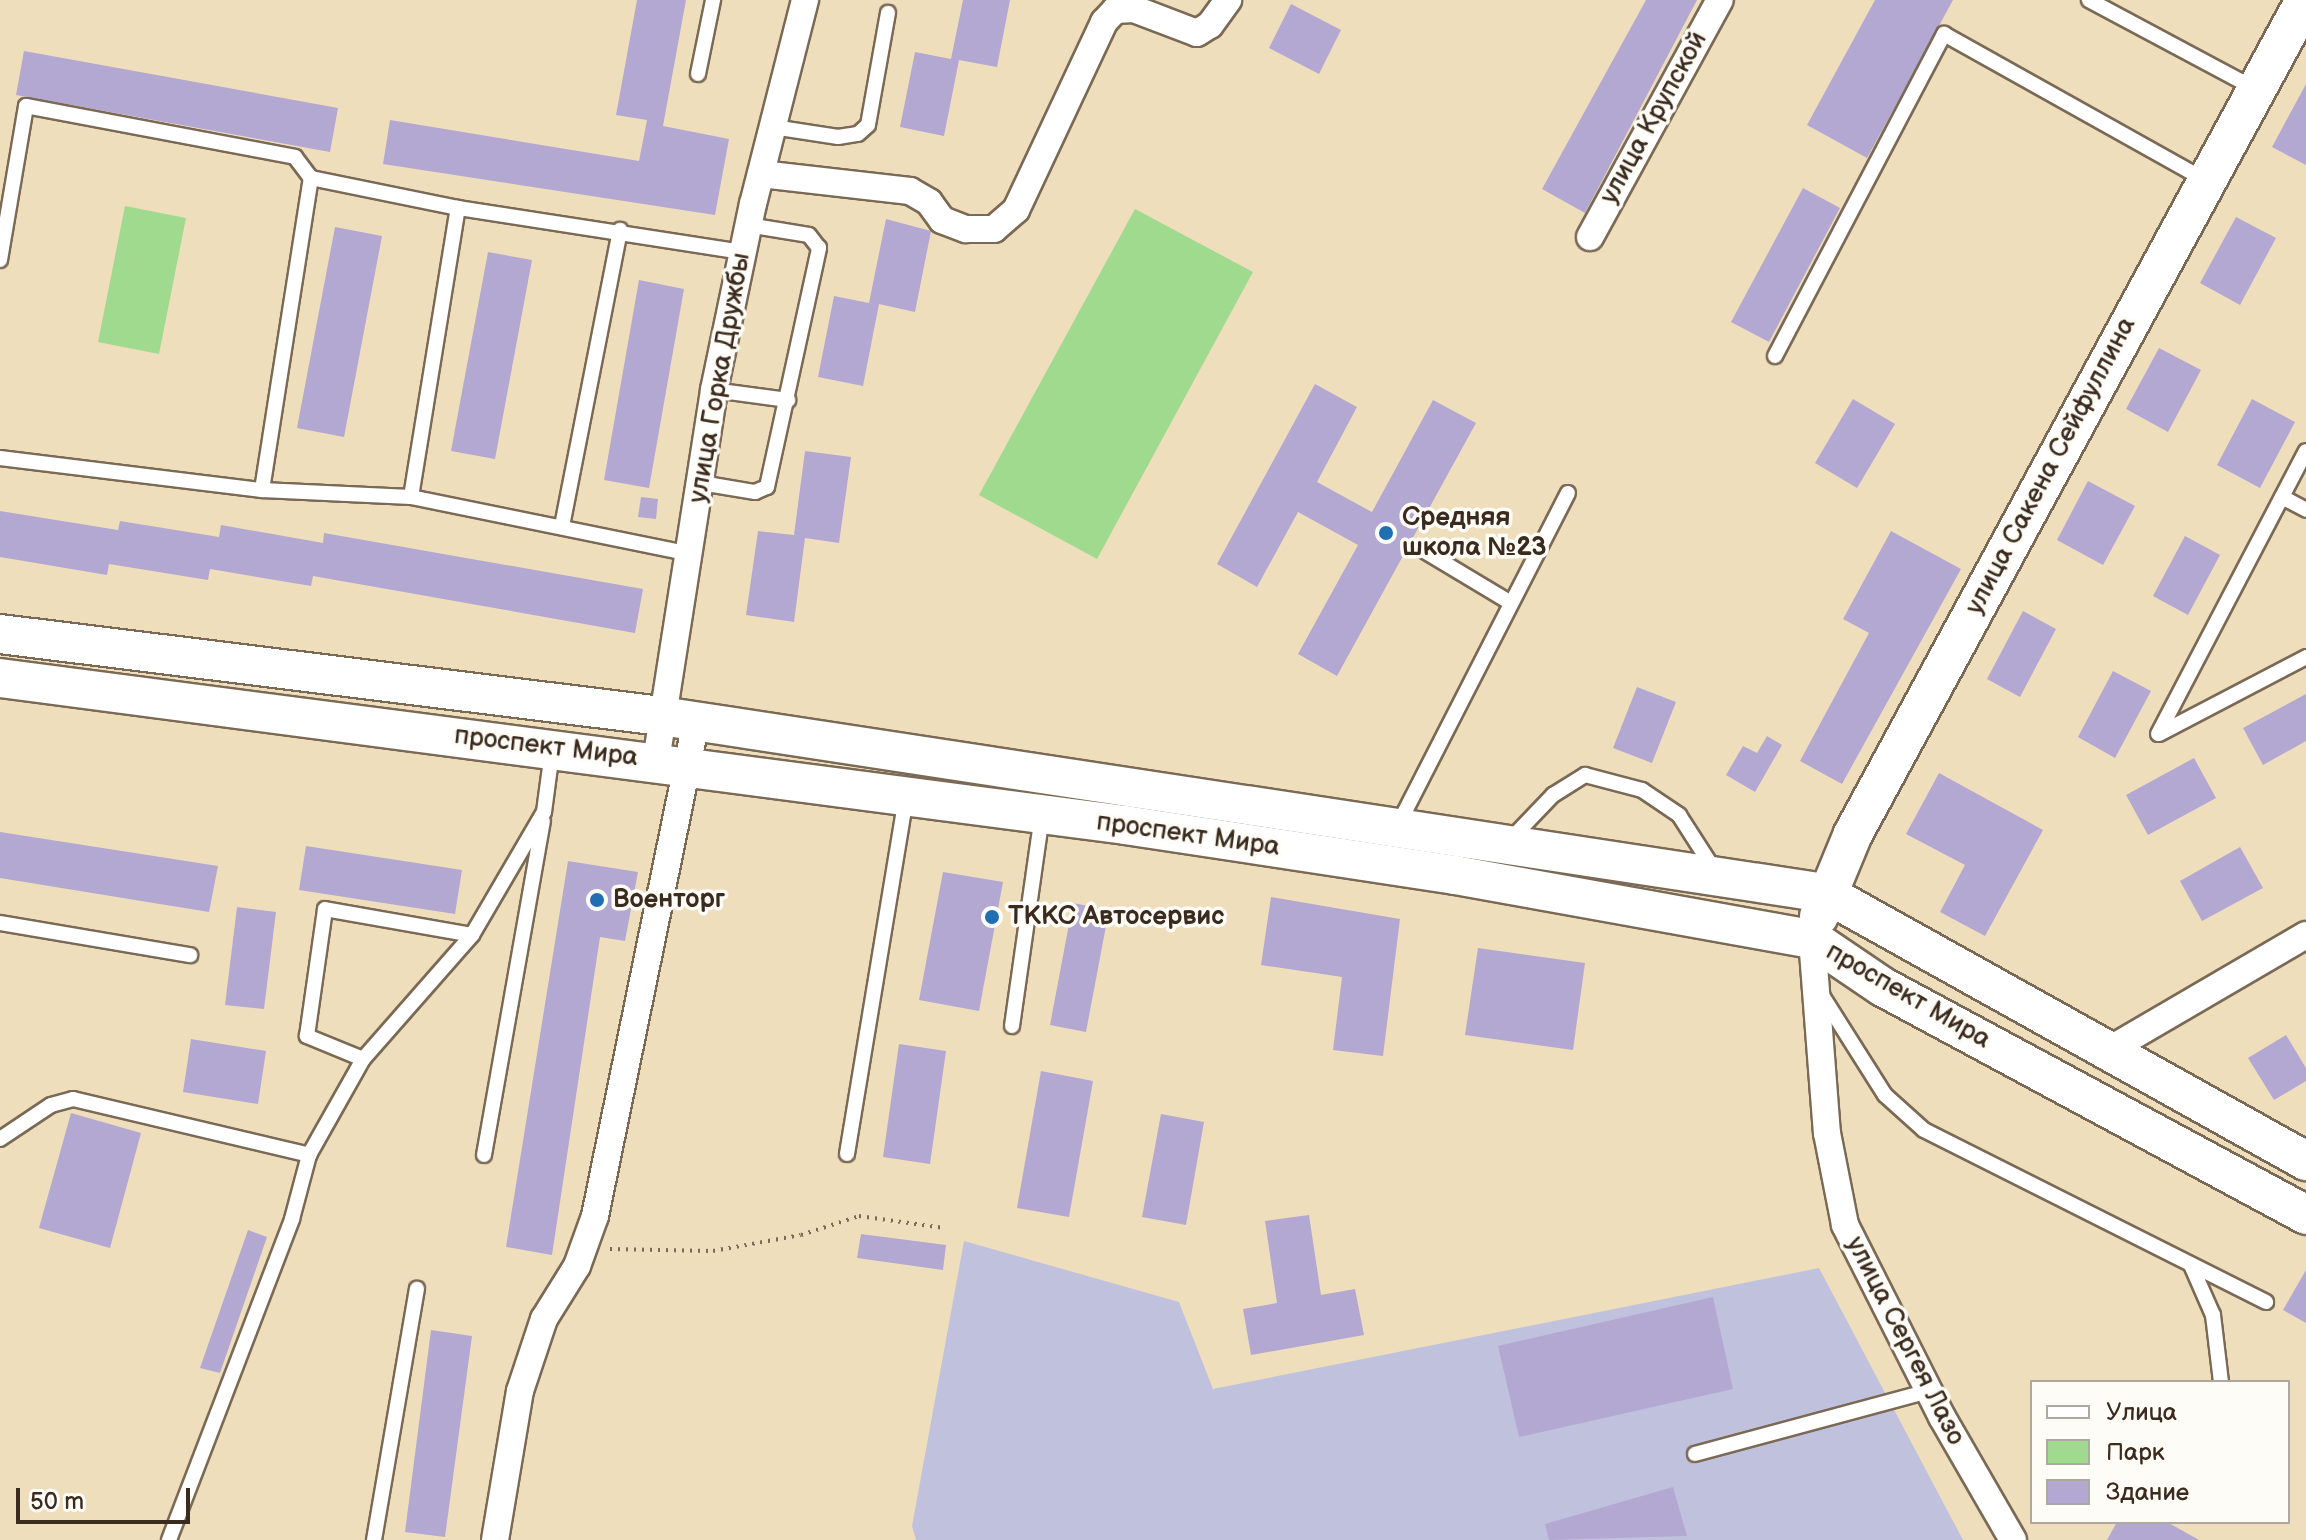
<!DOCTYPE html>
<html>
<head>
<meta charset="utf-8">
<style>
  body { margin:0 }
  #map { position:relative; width:2306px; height:1540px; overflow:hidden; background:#efdebc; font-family:"Balsamiq Sans",sans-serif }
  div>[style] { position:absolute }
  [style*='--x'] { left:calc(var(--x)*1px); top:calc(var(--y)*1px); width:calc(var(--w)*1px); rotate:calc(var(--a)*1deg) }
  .industrial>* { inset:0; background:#c0c2dd }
  .green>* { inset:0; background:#9fda8e }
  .building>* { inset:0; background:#b3a8d2 }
  .path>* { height:4px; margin-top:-2px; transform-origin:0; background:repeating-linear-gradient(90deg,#7a6955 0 2px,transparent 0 8px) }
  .roads { filter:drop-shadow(2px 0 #7a6955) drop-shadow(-2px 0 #7a6955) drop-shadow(0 2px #7a6955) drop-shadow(0 -2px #7a6955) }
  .lane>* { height:14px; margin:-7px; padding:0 7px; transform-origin:7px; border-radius:7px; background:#fff }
  .street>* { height:26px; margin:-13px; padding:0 13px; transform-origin:13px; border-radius:13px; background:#fff }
  .secondary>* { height:38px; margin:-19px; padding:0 19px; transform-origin:19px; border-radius:19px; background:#fff }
  .dots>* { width:22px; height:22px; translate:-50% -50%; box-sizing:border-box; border:4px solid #fdfcf7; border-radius:50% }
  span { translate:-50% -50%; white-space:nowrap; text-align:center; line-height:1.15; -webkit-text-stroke:7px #fdfcf7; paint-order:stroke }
  .street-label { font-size:26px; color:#3b2a1e }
  .poi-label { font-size:26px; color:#3b2a1e; font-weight:700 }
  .left { translate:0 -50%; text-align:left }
  .legend { position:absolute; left:2030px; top:1380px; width:260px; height:144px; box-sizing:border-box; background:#fdfcf7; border:2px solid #afa8a0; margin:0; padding:10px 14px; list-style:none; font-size:24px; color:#3b2a1e }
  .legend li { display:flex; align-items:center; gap:16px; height:40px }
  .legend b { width:40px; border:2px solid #afa8a0 }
  .scale { position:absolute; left:16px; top:1488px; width:174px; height:36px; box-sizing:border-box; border:4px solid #3b2a1e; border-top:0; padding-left:10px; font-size:24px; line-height:28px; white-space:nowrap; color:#3b2a1e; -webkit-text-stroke:6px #fdfcf7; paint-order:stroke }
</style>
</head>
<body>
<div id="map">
  <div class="industrial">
    <div style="clip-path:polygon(964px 1241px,1179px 1302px,1213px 1389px,1819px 1268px,1963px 1540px,916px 1540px,912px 1526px)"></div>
  </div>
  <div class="green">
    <div style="clip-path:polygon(125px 206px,186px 218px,159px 354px,98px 342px)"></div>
    <div style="clip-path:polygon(1135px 209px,1253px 272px,1097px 559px,979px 495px)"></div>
  </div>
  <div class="building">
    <div style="clip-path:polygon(637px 0,686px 0,663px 126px,729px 139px,715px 215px,383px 164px,390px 120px,639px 161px,647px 120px,616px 115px)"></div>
    <div style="clip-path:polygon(963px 0,1010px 0,997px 67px,959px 60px,944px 136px,900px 127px,915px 52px,951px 59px)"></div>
    <div style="clip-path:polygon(1646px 0,1697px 0,1585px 213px,1542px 189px)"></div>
    <div style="clip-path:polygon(1875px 0,1953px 0,1867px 158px,1807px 125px)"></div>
    <div style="clip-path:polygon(1291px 4px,1341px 30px,1319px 74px,1269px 48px)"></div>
    <div style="clip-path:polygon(24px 51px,338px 108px,330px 152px,16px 95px)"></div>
    <div style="clip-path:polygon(2306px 84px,2306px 165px,2272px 147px)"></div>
    <div style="clip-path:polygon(1803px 188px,1840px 208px,1769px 342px,1731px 322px)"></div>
    <div style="clip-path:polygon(2236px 217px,2276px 238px,2240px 305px,2200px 283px)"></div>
    <div style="clip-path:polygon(886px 219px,931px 231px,915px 312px,879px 304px,863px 386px,818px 377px,834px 296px,869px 303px)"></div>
    <div style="clip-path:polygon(335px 227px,382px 236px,344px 437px,297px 428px)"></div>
    <div style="clip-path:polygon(488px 252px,532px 260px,495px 459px,451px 451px)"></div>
    <div style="clip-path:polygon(639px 280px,684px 289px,649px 488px,604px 480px)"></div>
    <div style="clip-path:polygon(2159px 348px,2201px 370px,2168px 432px,2126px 409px)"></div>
    <div style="clip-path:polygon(1315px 384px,1357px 407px,1317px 482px,1372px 512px,1433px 400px,1476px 423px,1337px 676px,1298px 654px,1358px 545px,1298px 512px,1257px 587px,1217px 564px)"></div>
    <div style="clip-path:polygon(1853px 399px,1895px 424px,1857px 488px,1815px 463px)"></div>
    <div style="clip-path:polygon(2252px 399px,2295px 422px,2260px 488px,2217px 465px)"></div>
    <div style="clip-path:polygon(805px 451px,851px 457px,839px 543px,805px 538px,794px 622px,746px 615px,758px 531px,794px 535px)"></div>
    <div style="clip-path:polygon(2088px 481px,2135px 506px,2103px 565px,2057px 540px)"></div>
    <div style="clip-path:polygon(641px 497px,658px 499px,656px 519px,638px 517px)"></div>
    <div style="clip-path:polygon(0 511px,118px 530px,120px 521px,219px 537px,221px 525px,323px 543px,324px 533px,643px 589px,635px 633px,313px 576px,311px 586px,210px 569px,208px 580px,109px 564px,107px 575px,0 557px)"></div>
    <div style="clip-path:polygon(1891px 531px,1961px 569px,1842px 784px,1800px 761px,1869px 633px,1843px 619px)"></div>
    <div style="clip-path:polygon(2185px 536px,2220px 555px,2188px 615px,2153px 596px)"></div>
    <div style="clip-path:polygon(2023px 611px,2056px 629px,2020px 697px,1987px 679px)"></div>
    <div style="clip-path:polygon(2113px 671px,2151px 691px,2115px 758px,2078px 737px)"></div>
    <div style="clip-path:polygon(1637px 687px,1676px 702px,1652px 763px,1613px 748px)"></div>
    <div style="clip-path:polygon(2306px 694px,2306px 741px,2263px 765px,2243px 728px)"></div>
    <div style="clip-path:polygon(1767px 736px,1782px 745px,1755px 792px,1726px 775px,1743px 746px,1757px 753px)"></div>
    <div style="clip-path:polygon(2194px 758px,2216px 798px,2148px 835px,2126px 795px)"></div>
    <div style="clip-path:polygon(1939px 773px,2043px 830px,1985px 936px,1940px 912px,1965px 865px,1906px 834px)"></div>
    <div style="clip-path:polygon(0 832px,218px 866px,209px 912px,0 878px)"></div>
    <div style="clip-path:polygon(306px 846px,462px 870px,455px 914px,299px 890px)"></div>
    <div style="clip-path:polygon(2240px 847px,2263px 888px,2202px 921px,2180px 881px)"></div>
    <div style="clip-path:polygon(568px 861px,638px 872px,625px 941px,600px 937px,552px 1255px,506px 1247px)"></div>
    <div style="clip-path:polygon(943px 872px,1003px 882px,979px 1011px,919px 1000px)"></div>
    <div style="clip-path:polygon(1271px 897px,1400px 919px,1383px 1056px,1333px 1050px,1342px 977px,1261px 965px)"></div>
    <div style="clip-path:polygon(1073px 903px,1109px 910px,1086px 1032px,1050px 1025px)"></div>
    <div style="clip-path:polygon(237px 907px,276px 912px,264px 1009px,225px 1005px)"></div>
    <div style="clip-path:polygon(1478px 948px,1585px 963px,1573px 1050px,1465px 1035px)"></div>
    <div style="clip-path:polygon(2286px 1035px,2306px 1068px,2306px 1081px,2274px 1100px,2248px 1058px)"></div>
    <div style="clip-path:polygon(191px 1039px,266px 1051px,258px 1104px,183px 1092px)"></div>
    <div style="clip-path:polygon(899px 1044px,946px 1051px,930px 1164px,883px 1157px)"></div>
    <div style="clip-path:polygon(1041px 1071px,1093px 1081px,1069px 1217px,1017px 1208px)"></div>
    <div style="clip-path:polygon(71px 1113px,141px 1133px,110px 1248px,39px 1228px)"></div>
    <div style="clip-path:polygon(1161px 1114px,1204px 1122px,1186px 1225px,1142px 1217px)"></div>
    <div style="clip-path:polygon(1309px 1215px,1321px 1295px,1355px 1289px,1364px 1335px,1251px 1355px,1243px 1309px,1277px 1303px,1265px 1221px)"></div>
    <div style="clip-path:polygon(248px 1230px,267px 1237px,220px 1373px,200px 1368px)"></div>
    <div style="clip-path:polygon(861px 1234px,946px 1245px,943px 1270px,857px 1258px)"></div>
    <div style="clip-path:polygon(2306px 1270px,2306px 1323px,2283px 1310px)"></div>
    <div style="clip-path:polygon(1713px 1297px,1733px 1389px,1519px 1437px,1498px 1346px)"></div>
    <div style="clip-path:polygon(431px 1330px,472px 1336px,445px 1537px,405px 1532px)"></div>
    <div style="clip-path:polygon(1673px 1487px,1687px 1536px,1549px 1540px,1545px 1524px)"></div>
    <div style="clip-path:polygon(2117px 1522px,2167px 1522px,2199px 1540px,2107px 1540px)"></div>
  </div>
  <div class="path">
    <div style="--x:610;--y:1249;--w:103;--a:1.1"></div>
    <div style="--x:713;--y:1251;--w:89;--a:-10.3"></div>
    <div style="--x:801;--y:1235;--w:61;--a:-18.1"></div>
    <div style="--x:859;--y:1216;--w:86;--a:8"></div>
  </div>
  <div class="roads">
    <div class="lane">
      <div style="--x:2089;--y:0;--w:189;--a:28.1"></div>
      <div style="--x:698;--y:74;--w:76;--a:-78.5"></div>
      <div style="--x:773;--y:127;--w:66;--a:8.7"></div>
      <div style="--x:838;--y:137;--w:20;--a:-9"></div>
      <div style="--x:858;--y:134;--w:13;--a:-42"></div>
      <div style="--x:868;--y:125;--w:114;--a:-79.9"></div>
      <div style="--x:0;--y:260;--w:156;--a:-80.4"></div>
      <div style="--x:26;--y:106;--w:274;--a:10.7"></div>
      <div style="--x:295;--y:157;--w:26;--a:53"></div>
      <div style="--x:311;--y:178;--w:150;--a:11.5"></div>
      <div style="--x:458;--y:208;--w:287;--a:8.8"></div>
      <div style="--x:1775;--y:356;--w:364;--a:-62.3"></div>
      <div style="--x:1944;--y:34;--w:299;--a:29.2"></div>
      <div style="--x:714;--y:390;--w:75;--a:7.7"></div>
      <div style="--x:0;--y:458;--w:264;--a:7"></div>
      <div style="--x:262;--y:490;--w:149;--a:2.7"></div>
      <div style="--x:411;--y:497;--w:285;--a:11.5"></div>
      <div style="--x:701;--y:483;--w:55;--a:9.5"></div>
      <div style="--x:755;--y:492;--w:13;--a:-23"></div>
      <div style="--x:767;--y:487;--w:245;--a:-77.7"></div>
      <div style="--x:819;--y:248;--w:16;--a:-128"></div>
      <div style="--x:809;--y:235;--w:62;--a:-170.7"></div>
      <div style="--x:262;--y:490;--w:316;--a:-81.1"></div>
      <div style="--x:411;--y:497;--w:293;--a:-80.8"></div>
      <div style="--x:2282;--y:497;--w:27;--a:28"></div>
      <div style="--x:562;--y:526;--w:302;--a:-78.9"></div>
      <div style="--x:1421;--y:549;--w:105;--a:31"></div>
      <div style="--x:2158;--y:734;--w:319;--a:-62.4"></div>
      <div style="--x:2159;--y:734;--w:166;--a:-27.6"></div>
      <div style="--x:1398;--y:825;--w:373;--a:-62.9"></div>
      <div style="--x:1509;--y:841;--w:64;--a:-46.3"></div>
      <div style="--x:1553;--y:795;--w:38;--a:-32"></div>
      <div style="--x:1585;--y:775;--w:59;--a:14.7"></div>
      <div style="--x:1642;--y:790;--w:45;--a:34"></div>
      <div style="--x:1679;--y:815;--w:67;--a:57.3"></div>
      <div style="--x:0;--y:923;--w:193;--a:9.6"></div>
      <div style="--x:1823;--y:997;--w:116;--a:57.7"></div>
      <div style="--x:1885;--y:1095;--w:52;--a:41.9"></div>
      <div style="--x:1924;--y:1130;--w:383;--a:26.7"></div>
      <div style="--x:1012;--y:1026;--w:214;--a:-81.9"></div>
      <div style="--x:363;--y:1059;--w:61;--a:-157.7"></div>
      <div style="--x:307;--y:1036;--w:128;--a:-81.9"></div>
      <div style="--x:325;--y:909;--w:149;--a:10"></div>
      <div style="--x:0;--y:1139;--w:61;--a:-33.7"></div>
      <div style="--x:51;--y:1105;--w:23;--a:-15"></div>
      <div style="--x:73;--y:1099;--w:243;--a:13.3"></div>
      <div style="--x:847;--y:1154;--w:360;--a:-80.6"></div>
      <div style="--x:484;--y:1155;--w:339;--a:-80"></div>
      <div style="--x:2191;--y:1265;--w:55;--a:66.3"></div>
      <div style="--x:2213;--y:1315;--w:67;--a:83.2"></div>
      <div style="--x:1695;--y:1454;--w:241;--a:-15.1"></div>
      <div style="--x:169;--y:1540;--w:344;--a:-69"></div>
      <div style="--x:292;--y:1219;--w:66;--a:-75.1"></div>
      <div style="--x:309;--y:1155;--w:110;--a:-60.6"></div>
      <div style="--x:363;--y:1059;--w:165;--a:-48.7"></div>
      <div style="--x:472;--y:935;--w:143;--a:-59.7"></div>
      <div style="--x:544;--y:812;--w:61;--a:-82.4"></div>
      <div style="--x:374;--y:1540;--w:255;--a:-80.3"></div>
    </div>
    <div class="street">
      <div style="--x:761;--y:174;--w:150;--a:6.5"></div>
      <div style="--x:910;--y:191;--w:22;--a:30"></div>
      <div style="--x:929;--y:202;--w:22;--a:54"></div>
      <div style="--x:942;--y:220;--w:26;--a:21"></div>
      <div style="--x:966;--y:229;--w:28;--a:0"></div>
      <div style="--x:994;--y:229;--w:29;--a:-41"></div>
      <div style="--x:1016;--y:210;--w:208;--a:-64.9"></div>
      <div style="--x:1104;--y:22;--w:16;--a:-47"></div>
      <div style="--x:1115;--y:10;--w:19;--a:-3"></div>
      <div style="--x:1134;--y:9;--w:67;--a:20.9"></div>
      <div style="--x:1197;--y:33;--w:15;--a:-32"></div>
      <div style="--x:1210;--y:25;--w:31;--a:-54"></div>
      <div style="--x:1590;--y:237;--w:270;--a:-61.3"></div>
      <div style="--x:656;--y:761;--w:376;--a:-81.1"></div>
      <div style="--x:714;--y:390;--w:190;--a:-78.2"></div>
      <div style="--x:753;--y:204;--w:211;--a:-75.7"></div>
      <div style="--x:1812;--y:939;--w:195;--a:85.6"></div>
      <div style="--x:1827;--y:1133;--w:94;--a:78.9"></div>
      <div style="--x:1845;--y:1225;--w:215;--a:63.2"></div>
      <div style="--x:1942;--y:1417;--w:142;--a:60"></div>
      <div style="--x:2109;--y:1050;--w:228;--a:-30.3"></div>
      <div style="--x:495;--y:1540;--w:151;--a:-80.5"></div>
      <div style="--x:520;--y:1391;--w:76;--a:-71.6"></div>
      <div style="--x:544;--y:1319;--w:62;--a:-58.1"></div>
      <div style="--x:577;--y:1266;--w:53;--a:-70.2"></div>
      <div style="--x:595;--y:1216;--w:504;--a:-78.44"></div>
    </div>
    <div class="secondary">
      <div style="--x:0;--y:634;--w:666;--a:7.07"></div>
      <div style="--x:661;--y:716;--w:1177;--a:8.65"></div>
      <div style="--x:1825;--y:893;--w:551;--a:29.13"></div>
      <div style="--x:0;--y:678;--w:1135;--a:7.44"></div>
      <div style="--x:1125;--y:825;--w:334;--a:8.6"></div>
      <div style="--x:1455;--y:875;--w:363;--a:10.2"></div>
      <div style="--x:1812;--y:939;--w:86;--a:34.1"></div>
      <div style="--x:1883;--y:987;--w:481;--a:28.3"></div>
      <div style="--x:1819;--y:916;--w:89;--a:-67.5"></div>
      <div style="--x:1853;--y:834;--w:949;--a:-61.54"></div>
    </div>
  </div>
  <div class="dots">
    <div style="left:1386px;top:533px;background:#1f6fb2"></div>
    <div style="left:597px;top:900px;background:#1f6fb2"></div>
    <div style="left:992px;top:917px;background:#1f6fb2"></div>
  </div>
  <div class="street-label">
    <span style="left:1654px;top:118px;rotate:-61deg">улица Крупской</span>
    <span style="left:720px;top:378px;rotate:-80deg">улица Горка Дружбы</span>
    <span style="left:2051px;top:466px;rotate:-62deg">улица Сакена Сейфуллина</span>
    <span style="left:546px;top:747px;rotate:7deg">проспект Мира</span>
    <span style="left:1188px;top:835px;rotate:8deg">проспект Мира</span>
    <span style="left:1908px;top:996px;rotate:30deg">проспект Мира</span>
    <span style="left:1905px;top:1341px;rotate:63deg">улица Сергея Лазо</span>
  </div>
  <div class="poi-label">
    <span class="left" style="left:1402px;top:533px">Средняя<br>школа №23</span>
    <span class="left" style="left:613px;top:900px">Военторг</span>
    <span class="left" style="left:1008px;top:917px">ТККС Автосервис</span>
  </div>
  <ul class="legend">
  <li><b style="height:10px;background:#fff"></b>Улица</li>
  <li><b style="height:22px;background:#9fda8e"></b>Парк</li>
  <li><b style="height:22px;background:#b3a8d2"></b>Здание</li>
  </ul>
  <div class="scale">50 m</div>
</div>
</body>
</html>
